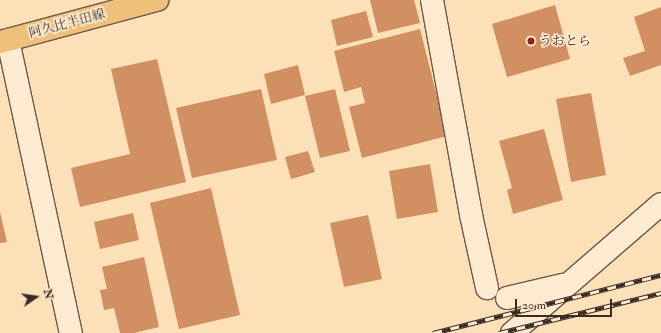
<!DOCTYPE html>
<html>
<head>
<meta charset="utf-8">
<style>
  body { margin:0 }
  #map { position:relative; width:661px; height:333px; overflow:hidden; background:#fbe0b8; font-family:"IM FELL Double Pica","Noto Serif JP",serif }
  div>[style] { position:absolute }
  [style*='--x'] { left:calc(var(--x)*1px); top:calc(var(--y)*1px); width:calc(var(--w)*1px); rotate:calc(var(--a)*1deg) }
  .building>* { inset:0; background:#d28f61 }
  .roads { filter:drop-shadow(1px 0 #6b5848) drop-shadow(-1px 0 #6b5848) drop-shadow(0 1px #6b5848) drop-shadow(0 -1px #6b5848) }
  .minor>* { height:22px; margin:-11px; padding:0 11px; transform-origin:11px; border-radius:11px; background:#fcebd1 }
  .major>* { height:22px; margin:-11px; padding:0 11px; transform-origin:11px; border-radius:11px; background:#eec07c }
  .rail>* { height:4.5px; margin-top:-2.25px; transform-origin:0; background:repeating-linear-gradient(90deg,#fcebd1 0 9px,#3b2a23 0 18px); box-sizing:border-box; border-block:1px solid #3b2a23 }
  .dots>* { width:11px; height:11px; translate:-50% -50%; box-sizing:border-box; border:2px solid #fcebd1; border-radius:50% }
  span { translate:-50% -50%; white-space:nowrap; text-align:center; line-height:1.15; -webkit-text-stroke:3.5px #fcebd1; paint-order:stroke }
  .street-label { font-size:13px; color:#3b2a23 }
  .poi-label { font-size:13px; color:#3b2a23 }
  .left { translate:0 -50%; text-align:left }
  .north { position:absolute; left:16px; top:277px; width:40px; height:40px; -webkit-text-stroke:3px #fcebd1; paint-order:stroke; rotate:77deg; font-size:11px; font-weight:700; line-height:16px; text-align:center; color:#3b2a23 }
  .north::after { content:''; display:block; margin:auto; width:14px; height:18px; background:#3b2a23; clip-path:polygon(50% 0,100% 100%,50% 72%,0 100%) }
  .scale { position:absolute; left:515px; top:299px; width:97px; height:18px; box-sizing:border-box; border:2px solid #3b2a23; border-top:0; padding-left:5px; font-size:12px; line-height:14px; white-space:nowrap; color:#3b2a23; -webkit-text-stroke:3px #fcebd1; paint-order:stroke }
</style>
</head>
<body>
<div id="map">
  <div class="building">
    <div style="clip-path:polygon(370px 0,414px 0,420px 23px,378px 33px)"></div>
    <div style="clip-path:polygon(555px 5px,570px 59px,507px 77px,492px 24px)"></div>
    <div style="clip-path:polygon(661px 7px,661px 65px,630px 76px,623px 58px,645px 51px,634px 17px)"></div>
    <div style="clip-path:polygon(366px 11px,373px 37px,337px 46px,331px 20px)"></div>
    <div style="clip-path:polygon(420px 29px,447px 136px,362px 158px,349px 107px,365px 103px,361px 87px,344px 92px,334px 51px)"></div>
    <div style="clip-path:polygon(157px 59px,186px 182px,80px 207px,71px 168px,130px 154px,111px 69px)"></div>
    <div style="clip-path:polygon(298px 65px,305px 95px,271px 104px,264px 74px)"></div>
    <div style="clip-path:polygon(261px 89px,277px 160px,192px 178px,176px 108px)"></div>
    <div style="clip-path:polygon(335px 89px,350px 151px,320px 158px,305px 96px)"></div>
    <div style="clip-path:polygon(591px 93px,606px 175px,571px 182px,556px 99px)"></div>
    <div style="clip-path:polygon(544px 129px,563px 200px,513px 214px,507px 190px,512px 188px,499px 141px)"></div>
    <div style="clip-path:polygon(308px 151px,315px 172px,291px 179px,285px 157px)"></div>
    <div style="clip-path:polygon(430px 164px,438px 212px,397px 219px,389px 171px)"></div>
    <div style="clip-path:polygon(211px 188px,240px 315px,179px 329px,150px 203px)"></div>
    <div style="clip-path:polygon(0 212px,7px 242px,0 243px)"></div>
    <div style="clip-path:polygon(133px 213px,139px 240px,100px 249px,94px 222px)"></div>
    <div style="clip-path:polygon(368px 215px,382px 279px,344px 287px,330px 223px)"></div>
    <div style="clip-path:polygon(144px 257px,159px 327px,134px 333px,120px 333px,114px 308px,104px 310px,100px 290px,107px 289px,102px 267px)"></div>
  </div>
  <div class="roads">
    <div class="minor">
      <div style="--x:432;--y:0;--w:219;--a:79.7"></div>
      <div style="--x:471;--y:215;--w:75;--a:77.6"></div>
      <div style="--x:8;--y:40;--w:300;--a:77.9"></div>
      <div style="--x:507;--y:298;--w:57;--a:-13.3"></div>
      <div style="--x:512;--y:333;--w:197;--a:-40.9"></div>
    </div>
    <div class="major">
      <div style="--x:0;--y:42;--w:163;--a:-15"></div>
    </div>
  </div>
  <div class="rail">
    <div style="--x:433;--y:333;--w:235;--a:-14.3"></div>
    <div style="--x:499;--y:333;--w:167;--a:-13.9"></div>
  </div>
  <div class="dots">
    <div style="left:531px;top:41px;background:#8f2418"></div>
  </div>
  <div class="street-label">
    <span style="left:67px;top:24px;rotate:-15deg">阿久比半田線</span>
  </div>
  <div class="poi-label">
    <span class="left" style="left:539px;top:41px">うおとら</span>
  </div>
  <div class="north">N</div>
  <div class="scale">20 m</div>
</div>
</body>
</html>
